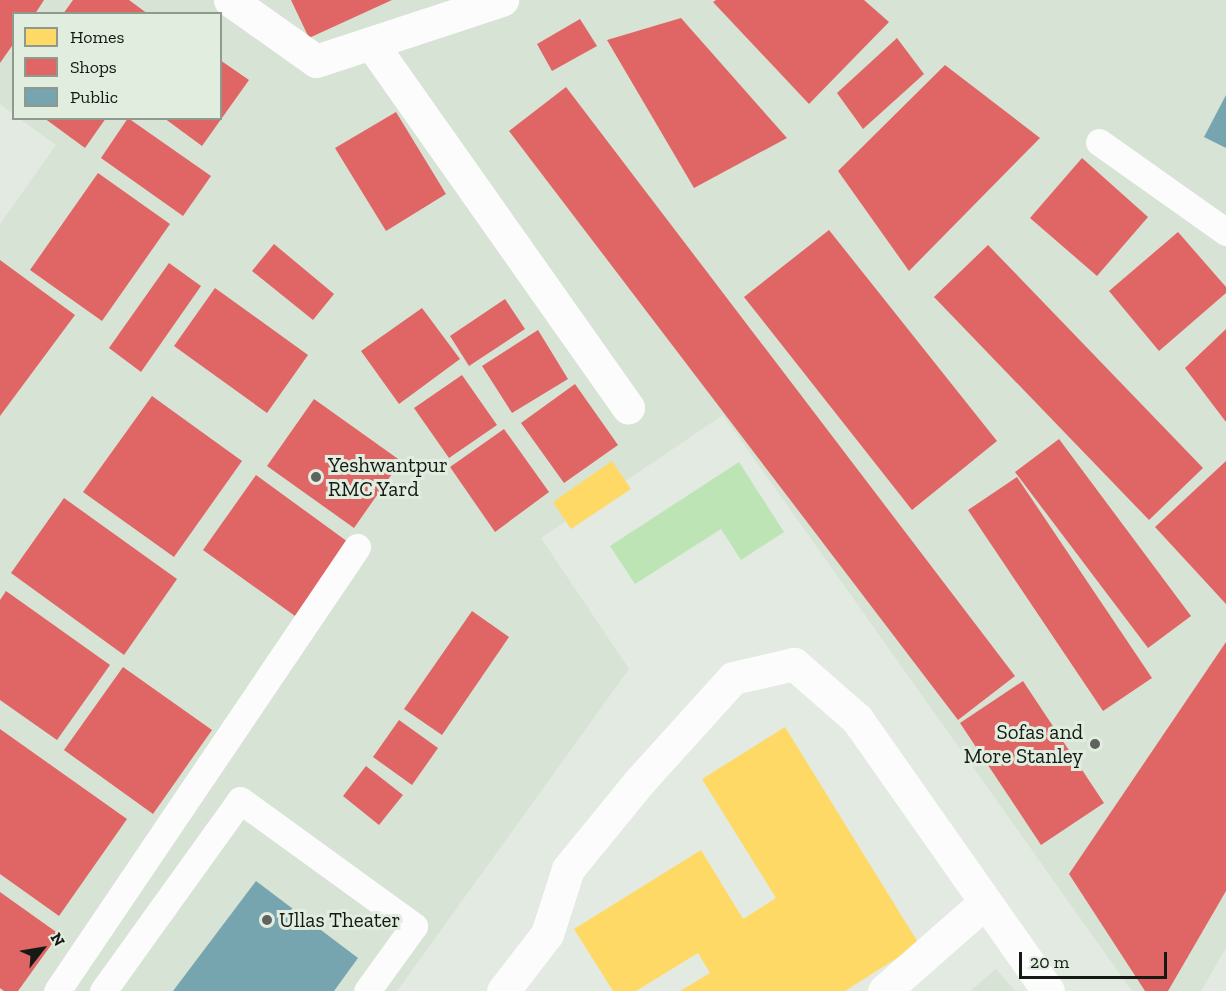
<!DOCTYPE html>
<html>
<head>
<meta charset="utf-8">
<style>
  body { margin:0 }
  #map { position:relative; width:1226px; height:991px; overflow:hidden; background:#e3eae2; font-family:"Zilla Slab",serif }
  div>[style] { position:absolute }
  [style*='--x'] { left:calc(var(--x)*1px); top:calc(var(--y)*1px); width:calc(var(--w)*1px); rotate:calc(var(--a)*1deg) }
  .built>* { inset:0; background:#d7e3d4 }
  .water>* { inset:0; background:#bce4b4 }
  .homes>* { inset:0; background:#ffd966 }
  .shops>* { inset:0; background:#e06666 }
  .public>* { inset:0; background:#76a5af }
  .lane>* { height:27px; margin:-13.5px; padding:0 13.5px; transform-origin:13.5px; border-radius:13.5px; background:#fbfcfb }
  .street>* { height:33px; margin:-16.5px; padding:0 16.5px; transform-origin:16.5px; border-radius:16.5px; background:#fbfcfb }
  .dots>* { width:16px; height:16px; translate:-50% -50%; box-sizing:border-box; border:3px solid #e1eddf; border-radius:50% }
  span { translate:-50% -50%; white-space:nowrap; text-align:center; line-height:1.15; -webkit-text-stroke:6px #e1eddf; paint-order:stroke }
  .poi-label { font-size:21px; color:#161a15 }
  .left { translate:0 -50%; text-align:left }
  .right { translate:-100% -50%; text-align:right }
  .legend { position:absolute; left:12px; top:12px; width:210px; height:108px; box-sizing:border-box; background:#e1eddf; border:2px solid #90998e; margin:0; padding:8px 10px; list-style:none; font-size:18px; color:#161a15 }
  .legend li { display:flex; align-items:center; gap:12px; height:30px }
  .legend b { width:30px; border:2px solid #90998e }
  .north { position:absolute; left:12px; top:919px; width:60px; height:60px; -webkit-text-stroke:4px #e1eddf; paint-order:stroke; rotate:59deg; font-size:16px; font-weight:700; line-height:24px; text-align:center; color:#161a15 }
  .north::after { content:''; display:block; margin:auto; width:21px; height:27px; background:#161a15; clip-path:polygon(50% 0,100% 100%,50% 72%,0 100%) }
  .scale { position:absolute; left:1019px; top:952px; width:148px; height:27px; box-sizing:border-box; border:3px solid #161a15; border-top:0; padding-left:8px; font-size:18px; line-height:21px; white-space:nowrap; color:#161a15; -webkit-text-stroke:4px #e1eddf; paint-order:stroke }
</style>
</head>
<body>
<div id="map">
  <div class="built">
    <div style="clip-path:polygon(0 0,1226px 0,1226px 948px,1201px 991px,1132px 991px,723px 415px,541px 538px,629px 669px,397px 991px,0 991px,0 224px,56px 145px,20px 119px,220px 118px,220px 14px,14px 14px,13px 114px,0 104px)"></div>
    <div style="clip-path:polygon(996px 969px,1015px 991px,970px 991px)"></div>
  </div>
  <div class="water">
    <div style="clip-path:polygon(739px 462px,784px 532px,741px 560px,721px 529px,635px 584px,610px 546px)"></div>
  </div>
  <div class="homes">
    <div style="clip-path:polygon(612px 461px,631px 489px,571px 529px,553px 502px)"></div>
    <div style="clip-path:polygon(785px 727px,919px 944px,845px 991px,680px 991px,710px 973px,698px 953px,636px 991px,613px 991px,574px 929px,701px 850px,743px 919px,776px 898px,702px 779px)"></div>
  </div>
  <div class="shops">
    <div style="clip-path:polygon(0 0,44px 0,35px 14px,14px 14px,14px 43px,0 63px)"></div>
    <div style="clip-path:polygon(73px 0,129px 0,148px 14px,63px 14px)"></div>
    <div style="clip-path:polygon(291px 0,392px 0,309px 38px)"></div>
    <div style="clip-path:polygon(716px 0,864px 0,889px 22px,809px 104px,713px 2px)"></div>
    <div style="clip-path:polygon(681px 18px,787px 138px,694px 188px,607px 40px)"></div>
    <div style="clip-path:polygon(580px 19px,597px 46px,552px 71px,537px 44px)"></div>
    <div style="clip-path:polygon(897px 38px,924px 74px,863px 129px,837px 93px)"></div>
    <div style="clip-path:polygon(220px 60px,249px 80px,202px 146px,164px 118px,220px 118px)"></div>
    <div style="clip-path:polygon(945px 65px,1040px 138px,909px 271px,838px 171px)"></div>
    <div style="clip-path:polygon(566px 87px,1015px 676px,958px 720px,509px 131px)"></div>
    <div style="clip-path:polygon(396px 112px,446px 194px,386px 231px,335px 148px)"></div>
    <div style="clip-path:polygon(44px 118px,106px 118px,85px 148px)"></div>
    <div style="clip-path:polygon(128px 118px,211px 176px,183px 216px,101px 158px)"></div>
    <div style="clip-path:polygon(1082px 158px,1148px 217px,1097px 276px,1030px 218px)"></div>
    <div style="clip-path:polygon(98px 173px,170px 224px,102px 321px,30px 270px)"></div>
    <div style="clip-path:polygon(829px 230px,997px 441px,912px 510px,744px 297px)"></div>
    <div style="clip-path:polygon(1178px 232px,1226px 287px,1226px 293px,1159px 351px,1109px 291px)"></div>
    <div style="clip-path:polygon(274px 244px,334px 294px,313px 320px,252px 271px)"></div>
    <div style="clip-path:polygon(988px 245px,1203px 468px,1149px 520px,934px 297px)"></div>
    <div style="clip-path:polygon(0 260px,75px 315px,0 416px)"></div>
    <div style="clip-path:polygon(169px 263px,201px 286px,141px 372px,109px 348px)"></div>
    <div style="clip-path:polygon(215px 288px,308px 355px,267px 413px,174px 346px)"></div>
    <div style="clip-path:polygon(505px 299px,525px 329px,469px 366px,450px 336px)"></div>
    <div style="clip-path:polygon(422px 308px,460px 359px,399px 404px,361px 351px)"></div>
    <div style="clip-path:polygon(1226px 329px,1226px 422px,1185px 368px)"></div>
    <div style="clip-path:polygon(538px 330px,568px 379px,512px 413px,482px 366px)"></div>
    <div style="clip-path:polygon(462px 375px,497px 425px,449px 458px,414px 408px)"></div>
    <div style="clip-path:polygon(575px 384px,618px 445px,564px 483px,521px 423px)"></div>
    <div style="clip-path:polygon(152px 396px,242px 461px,174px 557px,83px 492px)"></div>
    <div style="clip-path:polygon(314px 399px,401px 461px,354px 528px,267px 466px)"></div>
    <div style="clip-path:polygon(504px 429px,549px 492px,495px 532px,450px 467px)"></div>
    <div style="clip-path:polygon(1059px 439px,1191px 616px,1148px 648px,1015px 472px)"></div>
    <div style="clip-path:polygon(1226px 461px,1226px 604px,1155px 527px)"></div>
    <div style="clip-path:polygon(256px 475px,348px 542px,295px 616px,203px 550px)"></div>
    <div style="clip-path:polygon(1017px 477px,1152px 678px,1103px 711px,968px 510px)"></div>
    <div style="clip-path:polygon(64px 498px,177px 579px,124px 655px,11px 573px)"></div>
    <div style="clip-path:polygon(6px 591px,110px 665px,57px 740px,0 700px,0 600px)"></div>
    <div style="clip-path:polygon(472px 611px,509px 637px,442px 735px,404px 709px)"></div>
    <div style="clip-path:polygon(1226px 642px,1226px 891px,1168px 991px,1145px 991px,1069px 874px)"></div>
    <div style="clip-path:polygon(123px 667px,212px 730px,153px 814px,64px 750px)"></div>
    <div style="clip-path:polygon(1023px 681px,1104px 803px,1041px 845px,960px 723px)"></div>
    <div style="clip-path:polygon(399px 720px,438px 748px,412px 785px,373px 757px)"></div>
    <div style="clip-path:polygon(0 729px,127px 819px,59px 916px,0 874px)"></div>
    <div style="clip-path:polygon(366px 766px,403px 795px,379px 825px,343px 796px)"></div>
    <div style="clip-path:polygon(0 892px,59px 934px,18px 991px,4px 991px,0 988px)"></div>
  </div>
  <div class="public">
    <div style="clip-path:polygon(1226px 95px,1226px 148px,1204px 137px)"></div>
    <div style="clip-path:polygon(256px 881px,358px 958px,334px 991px,173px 991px)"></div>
  </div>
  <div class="lane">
    <div style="--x:1099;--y:142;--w:156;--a:35.3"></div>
    <div style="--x:57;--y:991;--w:536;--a:-55.95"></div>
    <div style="--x:103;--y:991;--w:235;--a:-54.3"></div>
    <div style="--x:240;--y:800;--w:215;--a:35.9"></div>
    <div style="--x:414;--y:926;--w:80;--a:125.9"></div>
  </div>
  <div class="street">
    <div style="--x:230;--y:0;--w:105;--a:35.3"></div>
    <div style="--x:316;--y:61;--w:196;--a:-18.2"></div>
    <div style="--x:371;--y:43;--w:446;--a:54.8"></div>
    <div style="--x:503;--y:991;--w:72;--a:-52.3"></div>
    <div style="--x:547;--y:934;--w:68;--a:-72.1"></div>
    <div style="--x:568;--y:869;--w:112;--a:-50.8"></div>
    <div style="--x:639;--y:782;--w:140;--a:-47.9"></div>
    <div style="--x:733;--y:678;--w:63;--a:-12.9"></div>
    <div style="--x:794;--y:664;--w:84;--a:41.1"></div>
    <div style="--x:857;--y:719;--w:332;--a:54.9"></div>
    <div style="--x:884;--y:991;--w:133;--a:-41.3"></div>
  </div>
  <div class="dots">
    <div style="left:316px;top:477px;background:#5e635d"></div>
    <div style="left:1095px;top:744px;background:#5e635d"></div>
    <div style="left:267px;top:920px;background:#5e635d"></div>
  </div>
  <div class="poi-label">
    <span class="left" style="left:328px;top:477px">Yeshwantpur<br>RMC Yard</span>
    <span class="right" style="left:1083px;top:744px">Sofas and<br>More Stanley</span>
    <span class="left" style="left:279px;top:920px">Ullas Theater</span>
  </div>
  <ul class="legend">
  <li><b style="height:16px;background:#ffd966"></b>Homes</li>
  <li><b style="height:16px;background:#e06666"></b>Shops</li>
  <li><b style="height:16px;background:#76a5af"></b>Public</li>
  </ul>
  <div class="north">N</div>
  <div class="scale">20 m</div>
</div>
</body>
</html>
